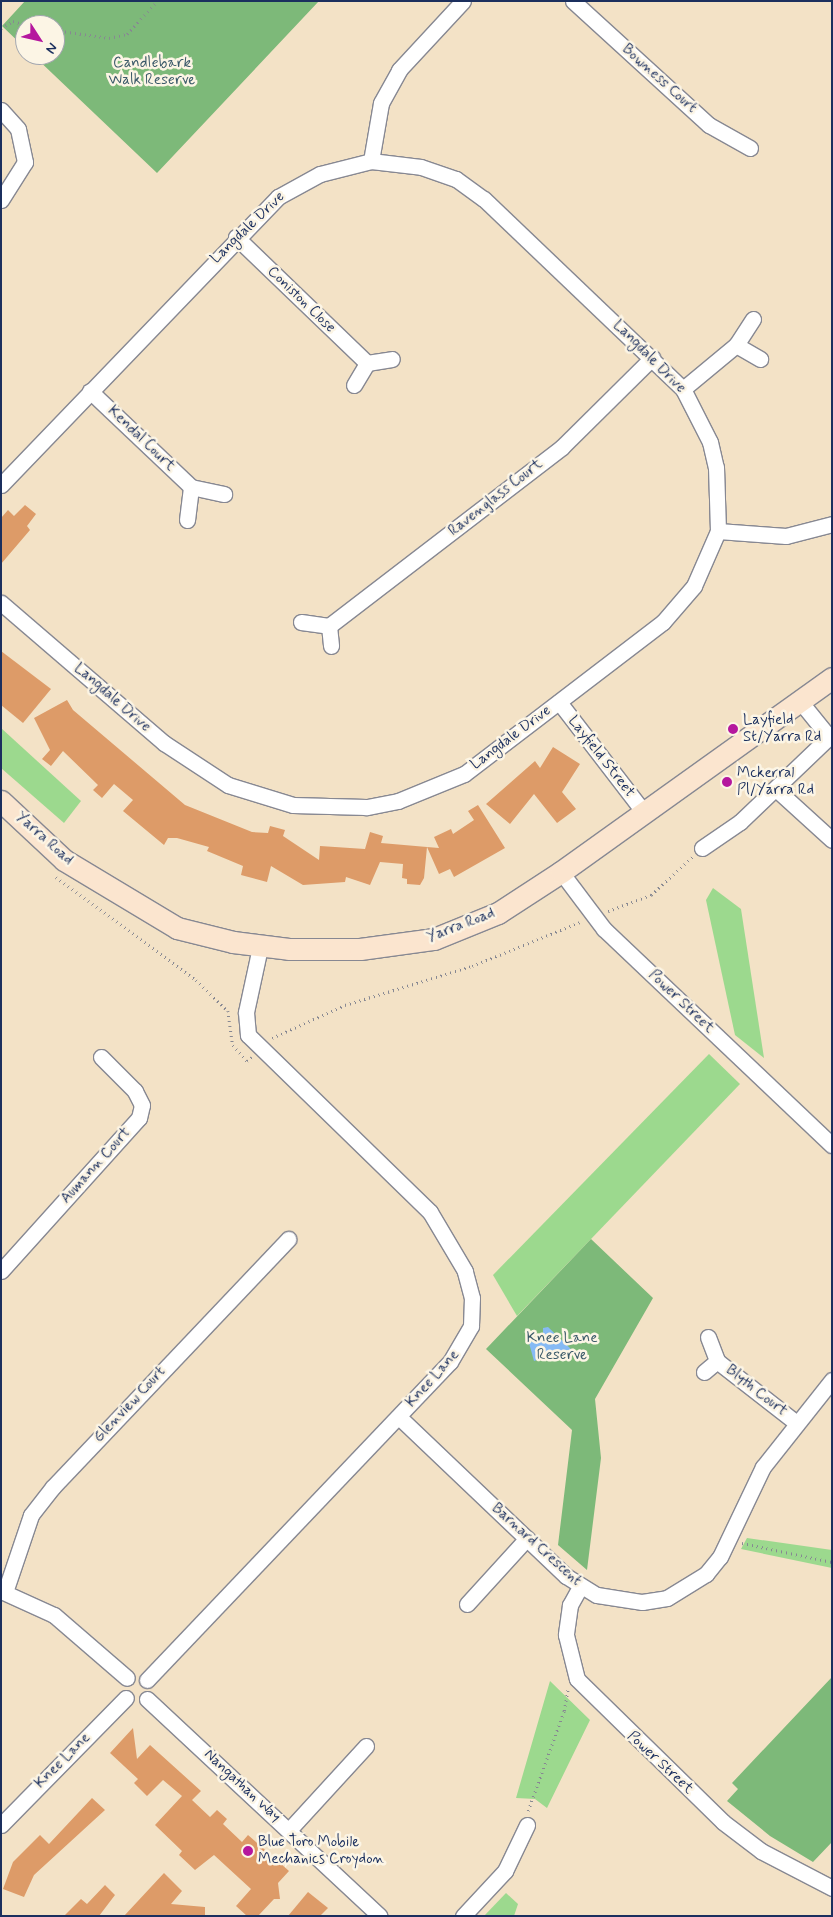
<!DOCTYPE html>
<html>
<head>
<meta charset="utf-8">
<style>
  body { margin:0 }
  #map { position:relative; width:833px; height:1917px; overflow:hidden; background:#f3e2c6; font-family:Mynerve,sans-serif }
  div>[style] { position:absolute }
  [style*='--x'] { left:calc(var(--x)*1px); top:calc(var(--y)*1px); width:calc(var(--w)*1px); rotate:calc(var(--a)*1deg) }
  .green>* { inset:0; background:#9cd98e }
  .forest>* { inset:0; background:#7db979 }
  .water>* { inset:0; background:#86baf4 }
  .building>* { inset:0; background:#dd9b68 }
  .path>* { height:2.5px; margin-top:-1.25px; transform-origin:0; background:repeating-linear-gradient(90deg,#878892 0 1px,transparent 0 5px) }
  .roads { filter:drop-shadow(1px 0 #878892) drop-shadow(-1px 0 #878892) drop-shadow(0 1px #878892) drop-shadow(0 -1px #878892) }
  .street>* { height:15px; margin:-7.5px; padding:0 7.5px; transform-origin:7.5px; border-radius:7.5px; background:#fff }
  .secondary>* { height:21px; margin:-10.5px; padding:0 10.5px; transform-origin:10.5px; border-radius:10.5px; background:#fbe5cf }
  .dots>* { width:14px; height:14px; translate:-50% -50%; box-sizing:border-box; border:2px solid #fcf5e5; border-radius:50% }
  span { translate:-50% -50%; white-space:nowrap; text-align:center; line-height:1.15; -webkit-text-stroke:5px #fcf5e5; paint-order:stroke }
  .park-label { font-size:15px; color:#3b5a6a }
  .street-label { font-size:15px; color:#1b2f5e }
  .poi-label { font-size:15px; color:#1b2f5e }
  .left { translate:0 -50%; text-align:left }
  .frame { position:absolute; inset:0; border:2px solid #1b2f5e; pointer-events:none }
  .north { position:absolute; left:15px; top:15px; width:50px; height:50px; box-sizing:border-box; background:#fcf5e5; border:1px solid #a2a6af; border-radius:50%; rotate:125deg; font-size:14px; font-weight:700; line-height:20px; text-align:center; color:#1b2f5e }
  .north::after { content:''; display:block; margin:auto; width:18px; height:22px; background:#b5179e; clip-path:polygon(50% 0,100% 100%,50% 72%,0 100%) }
</style>
</head>
<body>
<div id="map">
  <div class="green">
    <div style="clip-path:polygon(1px 728px,81px 801px,64px 823px,1px 768px)"></div>
    <div style="clip-path:polygon(713px 888px,741px 909px,764px 1058px,735px 1035px,706px 900px)"></div>
    <div style="clip-path:polygon(709px 1054px,740px 1084px,517px 1316px,493px 1275px)"></div>
    <div style="clip-path:polygon(747px 1538px,832px 1550px,832px 1568px,741px 1549px)"></div>
    <div style="clip-path:polygon(550px 1681px,590px 1720px,547px 1808px,535px 1799px,516px 1798px)"></div>
    <div style="clip-path:polygon(506px 1893px,518px 1904px,514px 1916px,484px 1916px)"></div>
  </div>
  <div class="forest">
    <div style="clip-path:polygon(25px 1px,319px 1px,157px 173px,33px 55px,55px 55px,55px 25px,25px 25px,25px 48px,2px 26px)"></div>
    <div style="clip-path:polygon(591px 1239px,653px 1298px,595px 1399px,601px 1458px,587px 1570px,558px 1545px,572px 1430px,486px 1349px)"></div>
    <div style="clip-path:polygon(832px 1677px,832px 1842px,813px 1862px,770px 1836px,727px 1801px,738px 1789px,732px 1783px)"></div>
  </div>
  <div class="water">
    <div style="clip-path:polygon(548px 1327px,572px 1350px,572px 1356px,551px 1355px,534px 1361px,529px 1343px,543px 1337px,543px 1328px)"></div>
  </div>
  <div class="building">
    <div style="clip-path:polygon(25px 505px,36px 514px,27px 526px,30px 530px,1px 564px,1px 518px,8px 510px,14px 516px)"></div>
    <div style="clip-path:polygon(1px 651px,51px 689px,23px 723px,1px 705px)"></div>
    <div style="clip-path:polygon(67px 700px,73px 710px,185px 805px,252px 832px,268px 833px,270px 826px,285px 830px,283px 836px,319px 860px,320px 846px,365px 849px,370px 832px,383px 836px,381px 843px,427px 847px,424px 878px,420px 885px,407px 884px,407px 879px,402px 878px,403px 864px,380px 862px,370px 885px,346px 877px,345px 882px,303px 885px,271px 866px,267px 882px,241px 875px,243px 866px,207px 851px,209px 847px,177px 838px,168px 838px,164px 845px,123px 811px,133px 800px,114px 784px,102px 798px,93px 790px,98px 785px,63px 751px,51px 766px,42px 759px,50px 750px,34px 718px)"></div>
    <div style="clip-path:polygon(553px 747px,580px 764px,562px 792px,576px 809px,557px 823px,534px 794px,510px 824px,486px 804px,535px 761px,540px 768px)"></div>
    <div style="clip-path:polygon(478px 805px,505px 848px,454px 877px,450px 869px,439px 874px,427px 847px,439px 848px,434px 837px,451px 829px,453px 834px,474px 820px,468px 811px)"></div>
    <div style="clip-path:polygon(133px 1728px,137px 1759px,150px 1745px,201px 1791px,192px 1800px,210px 1817px,217px 1810px,227px 1819px,223px 1824px,242px 1842px,248px 1835px,289px 1871px,278px 1883px,280px 1899px,274px 1899px,258px 1916px,247px 1916px,236px 1906px,251px 1889px,214px 1855px,195px 1870px,179px 1855px,182px 1851px,155px 1825px,182px 1796px,163px 1780px,147px 1796px,134px 1783px,138px 1779px,110px 1753px)"></div>
    <div style="clip-path:polygon(92px 1798px,105px 1810px,34px 1875px,24px 1897px,3px 1889px,13px 1862px,40px 1835px,49px 1844px)"></div>
    <div style="clip-path:polygon(164px 1873px,182px 1891px,171px 1904px,205px 1907px,205px 1916px,124px 1916px)"></div>
    <div style="clip-path:polygon(105px 1885px,115px 1895px,99px 1916px,64px 1916px,81px 1899px,87px 1904px)"></div>
    <div style="clip-path:polygon(308px 1892px,328px 1908px,320px 1916px,288px 1916px)"></div>
  </div>
  <div class="path">
    <div style="--x:1;--y:28;--w:14;--a:-30"></div>
    <div style="--x:13;--y:21;--w:13;--a:18"></div>
    <div style="--x:55;--y:30;--w:55;--a:8.4"></div>
    <div style="--x:109;--y:38;--w:18;--a:-13"></div>
    <div style="--x:127;--y:34;--w:45;--a:-47.7"></div>
    <div style="--x:56;--y:877;--w:174;--a:36.3"></div>
    <div style="--x:196;--y:980;--w:45;--a:44.1"></div>
    <div style="--x:228;--y:1011;--w:34;--a:82"></div>
    <div style="--x:233;--y:1045;--w:21;--a:49"></div>
    <div style="--x:247;--y:1061;--w:6;--a:-39"></div>
    <div style="--x:608;--y:911;--w:46;--a:-20.4"></div>
    <div style="--x:651;--y:895;--w:56;--a:-42.8"></div>
    <div style="--x:272;--y:1038;--w:80;--a:-24.3"></div>
    <div style="--x:345;--y:1005;--w:133;--a:-17.1"></div>
    <div style="--x:472;--y:966;--w:119;--a:-22.2"></div>
    <div style="--x:742;--y:1543;--w:92;--a:11.9"></div>
    <div style="--x:528;--y:1811;--w:106;--a:-70.2"></div>
    <div style="--x:564;--y:1711;--w:22;--a:-80"></div>
  </div>
  <div class="roads">
    <div class="street">
      <div style="--x:573;--y:1;--w:184;--a:42.4"></div>
      <div style="--x:709;--y:125;--w:47;--a:29.3"></div>
      <div style="--x:1;--y:110;--w:25;--a:48"></div>
      <div style="--x:18;--y:129;--w:34;--a:78"></div>
      <div style="--x:25;--y:162;--w:45;--a:122.3"></div>
      <div style="--x:371;--y:161;--w:59;--a:-80.2"></div>
      <div style="--x:381;--y:103;--w:38;--a:-61"></div>
      <div style="--x:399;--y:70;--w:94;--a:-47.2"></div>
      <div style="--x:236;--y:237;--w:182;--a:43.9"></div>
      <div style="--x:753;--y:319;--w:31;--a:123"></div>
      <div style="--x:736;--y:345;--w:28;--a:30"></div>
      <div style="--x:354;--y:385;--w:26;--a:-59"></div>
      <div style="--x:367;--y:363;--w:25;--a:-9"></div>
      <div style="--x:683;--y:389;--w:69;--a:-39.7"></div>
      <div style="--x:90;--y:391;--w:139;--a:43.5"></div>
      <div style="--x:1;--y:485;--w:400;--a:-46.1"></div>
      <div style="--x:278;--y:197;--w:48;--a:-28.7"></div>
      <div style="--x:320;--y:174;--w:53;--a:-14.3"></div>
      <div style="--x:371;--y:161;--w:50;--a:6.8"></div>
      <div style="--x:421;--y:167;--w:37;--a:19"></div>
      <div style="--x:456;--y:179;--w:34;--a:36"></div>
      <div style="--x:484;--y:199;--w:275;--a:43.7"></div>
      <div style="--x:683;--y:389;--w:59;--a:63"></div>
      <div style="--x:710;--y:442;--w:26;--a:77"></div>
      <div style="--x:716;--y:467;--w:64;--a:88.2"></div>
      <div style="--x:718;--y:531;--w:60;--a:113.6"></div>
      <div style="--x:694;--y:586;--w:48;--a:130.7"></div>
      <div style="--x:663;--y:622;--w:250;--a:142.6"></div>
      <div style="--x:464;--y:774;--w:71;--a:157.8"></div>
      <div style="--x:398;--y:801;--w:33;--a:169"></div>
      <div style="--x:366;--y:807;--w:73;--a:-178.4"></div>
      <div style="--x:293;--y:805;--w:68;--a:-162.9"></div>
      <div style="--x:228;--y:785;--w:77;--a:-146.7"></div>
      <div style="--x:164;--y:743;--w:215;--a:-139.3"></div>
      <div style="--x:187;--y:520;--w:33;--a:-83"></div>
      <div style="--x:191;--y:487;--w:34;--a:12"></div>
      <div style="--x:718;--y:531;--w:68;--a:4.2"></div>
      <div style="--x:786;--y:536;--w:48;--a:-14.6"></div>
      <div style="--x:301;--y:622;--w:28;--a:8"></div>
      <div style="--x:329;--y:626;--w:20;--a:84"></div>
      <div style="--x:329;--y:626;--w:294;--a:-37.5"></div>
      <div style="--x:562;--y:447;--w:127;--a:-44.7"></div>
      <div style="--x:799;--y:700;--w:48;--a:51"></div>
      <div style="--x:559;--y:702;--w:138;--a:52.4"></div>
      <div style="--x:777;--y:790;--w:74;--a:42.3"></div>
      <div style="--x:702;--y:848;--w:46;--a:-34.4"></div>
      <div style="--x:740;--y:822;--w:127;--a:-43.7"></div>
      <div style="--x:561;--y:872;--w:71;--a:53"></div>
      <div style="--x:604;--y:929;--w:314;--a:43.5"></div>
      <div style="--x:1;--y:1271;--w:206;--a:-48"></div>
      <div style="--x:139;--y:1118;--w:13;--a:-77"></div>
      <div style="--x:142;--y:1105;--w:16;--a:-117"></div>
      <div style="--x:135;--y:1091;--w:48;--a:-135"></div>
      <div style="--x:708;--y:1337;--w:26;--a:69"></div>
      <div style="--x:717;--y:1361;--w:99;--a:38"></div>
      <div style="--x:704;--y:1372;--w:17;--a:-40"></div>
      <div style="--x:399;--y:1417;--w:231;--a:43.6"></div>
      <div style="--x:566;--y:1576;--w:36;--a:32"></div>
      <div style="--x:597;--y:1595;--w:46;--a:8.8"></div>
      <div style="--x:642;--y:1602;--w:25;--a:-9"></div>
      <div style="--x:667;--y:1598;--w:46;--a:-31.6"></div>
      <div style="--x:706;--y:1574;--w:22;--a:-51"></div>
      <div style="--x:720;--y:1557;--w:100;--a:-64.5"></div>
      <div style="--x:763;--y:1467;--w:111;--a:-51.6"></div>
      <div style="--x:580;--y:1587;--w:21;--a:119"></div>
      <div style="--x:570;--y:1605;--w:30;--a:98"></div>
      <div style="--x:566;--y:1635;--w:45;--a:76"></div>
      <div style="--x:577;--y:1679;--w:204;--a:44.4"></div>
      <div style="--x:723;--y:1822;--w:48;--a:37.3"></div>
      <div style="--x:761;--y:1851;--w:80;--a:27.5"></div>
      <div style="--x:1;--y:1591;--w:58;--a:24.4"></div>
      <div style="--x:54;--y:1615;--w:96;--a:40.8"></div>
      <div style="--x:5;--y:1592;--w:81;--a:-71.3"></div>
      <div style="--x:31;--y:1515;--w:36;--a:-52"></div>
      <div style="--x:53;--y:1487;--w:342;--a:-46.5"></div>
      <div style="--x:467;--y:1604;--w:89;--a:-47.7"></div>
      <div style="--x:147;--y:1680;--w:439;--a:-46.4"></div>
      <div style="--x:450;--y:1362;--w:42;--a:-59.7"></div>
      <div style="--x:471;--y:1326;--w:28;--a:-88"></div>
      <div style="--x:472;--y:1298;--w:28;--a:-105"></div>
      <div style="--x:465;--y:1271;--w:69;--a:-120.7"></div>
      <div style="--x:430;--y:1212;--w:254;--a:-135.8"></div>
      <div style="--x:248;--y:1035;--w:23;--a:-95"></div>
      <div style="--x:246;--y:1012;--w:66;--a:-77.8"></div>
      <div style="--x:147;--y:1699;--w:318;--a:43"></div>
      <div style="--x:1;--y:1825;--w:178;--a:-45.5"></div>
      <div style="--x:289;--y:1830;--w:114;--a:-47.5"></div>
      <div style="--x:463;--y:1916;--w:62;--a:-47"></div>
      <div style="--x:505;--y:1871;--w:51;--a:-64.4"></div>
    </div>
    <div class="secondary">
      <div style="--x:1;--y:801;--w:86;--a:43.1"></div>
      <div style="--x:64;--y:860;--w:132;--a:31"></div>
      <div style="--x:177;--y:928;--w:58;--a:14"></div>
      <div style="--x:233;--y:942;--w:56;--a:7.1"></div>
      <div style="--x:289;--y:949;--w:71;--a:0"></div>
      <div style="--x:360;--y:949;--w:75;--a:-7.7"></div>
      <div style="--x:434;--y:939;--w:69;--a:-22.1"></div>
      <div style="--x:498;--y:913;--w:75;--a:-33.1"></div>
      <div style="--x:561;--y:872;--w:333;--a:-35.6"></div>
    </div>
  </div>
  <div class="dots">
    <div style="left:733px;top:729px;background:#b5179e"></div>
    <div style="left:727px;top:782px;background:#b5179e"></div>
    <div style="left:248px;top:1851px;background:#b5179e"></div>
  </div>
  <div class="park-label">
    <span style="left:152px;top:72px">Candlebark<br>Walk Reserve</span>
    <span style="left:562px;top:1347px">Knee Lane<br>Reserve</span>
  </div>
  <div class="street-label">
    <span style="left:659px;top:79px;rotate:42deg">Bowness Court</span>
    <span style="left:248px;top:228px;rotate:-44deg">Langdale Drive</span>
    <span style="left:301px;top:300px;rotate:44deg">Coniston Close</span>
    <span style="left:649px;top:357px;rotate:45deg">Langdale Drive</span>
    <span style="left:141px;top:439px;rotate:44deg">Kendal Court</span>
    <span style="left:496px;top:498px;rotate:-38deg">Ravenglass Court</span>
    <span style="left:112px;top:698px;rotate:41deg">Langdale Drive</span>
    <span style="left:511px;top:738px;rotate:-37deg">Langdale Drive</span>
    <span style="left:601px;top:757px;rotate:52deg">Layfield Street</span>
    <span style="left:44px;top:839px;rotate:42deg">Yarra Road</span>
    <span style="left:461px;top:926px;rotate:-21deg">Yarra Road</span>
    <span style="left:681px;top:1002px;rotate:44deg">Power Street</span>
    <span style="left:96px;top:1166px;rotate:-48deg">Aumann Court</span>
    <span style="left:433px;top:1379px;rotate:-48deg">Knee Lane</span>
    <span style="left:756px;top:1391px;rotate:38deg">Blyth Court</span>
    <span style="left:130px;top:1405px;rotate:-47deg">Glenview Court</span>
    <span style="left:536px;top:1545px;rotate:42deg">Barnard Crescent</span>
    <span style="left:63px;top:1761px;rotate:-45deg">Knee Lane</span>
    <span style="left:660px;top:1763px;rotate:43deg">Power Street</span>
    <span style="left:242px;top:1786px;rotate:43deg">Nangathan Way</span>
  </div>
  <div class="poi-label">
    <span class="left" style="left:743px;top:729px">Layfield<br>St/Yarra Rd</span>
    <span class="left" style="left:737px;top:782px">Mckerral<br>Pl/Yarra Rd</span>
    <span class="left" style="left:258px;top:1851px">Blue Toro Mobile<br>Mechanics Croydon</span>
  </div>
  <div class="frame"></div>
  <div class="north">N</div>
</div>
</body>
</html>
